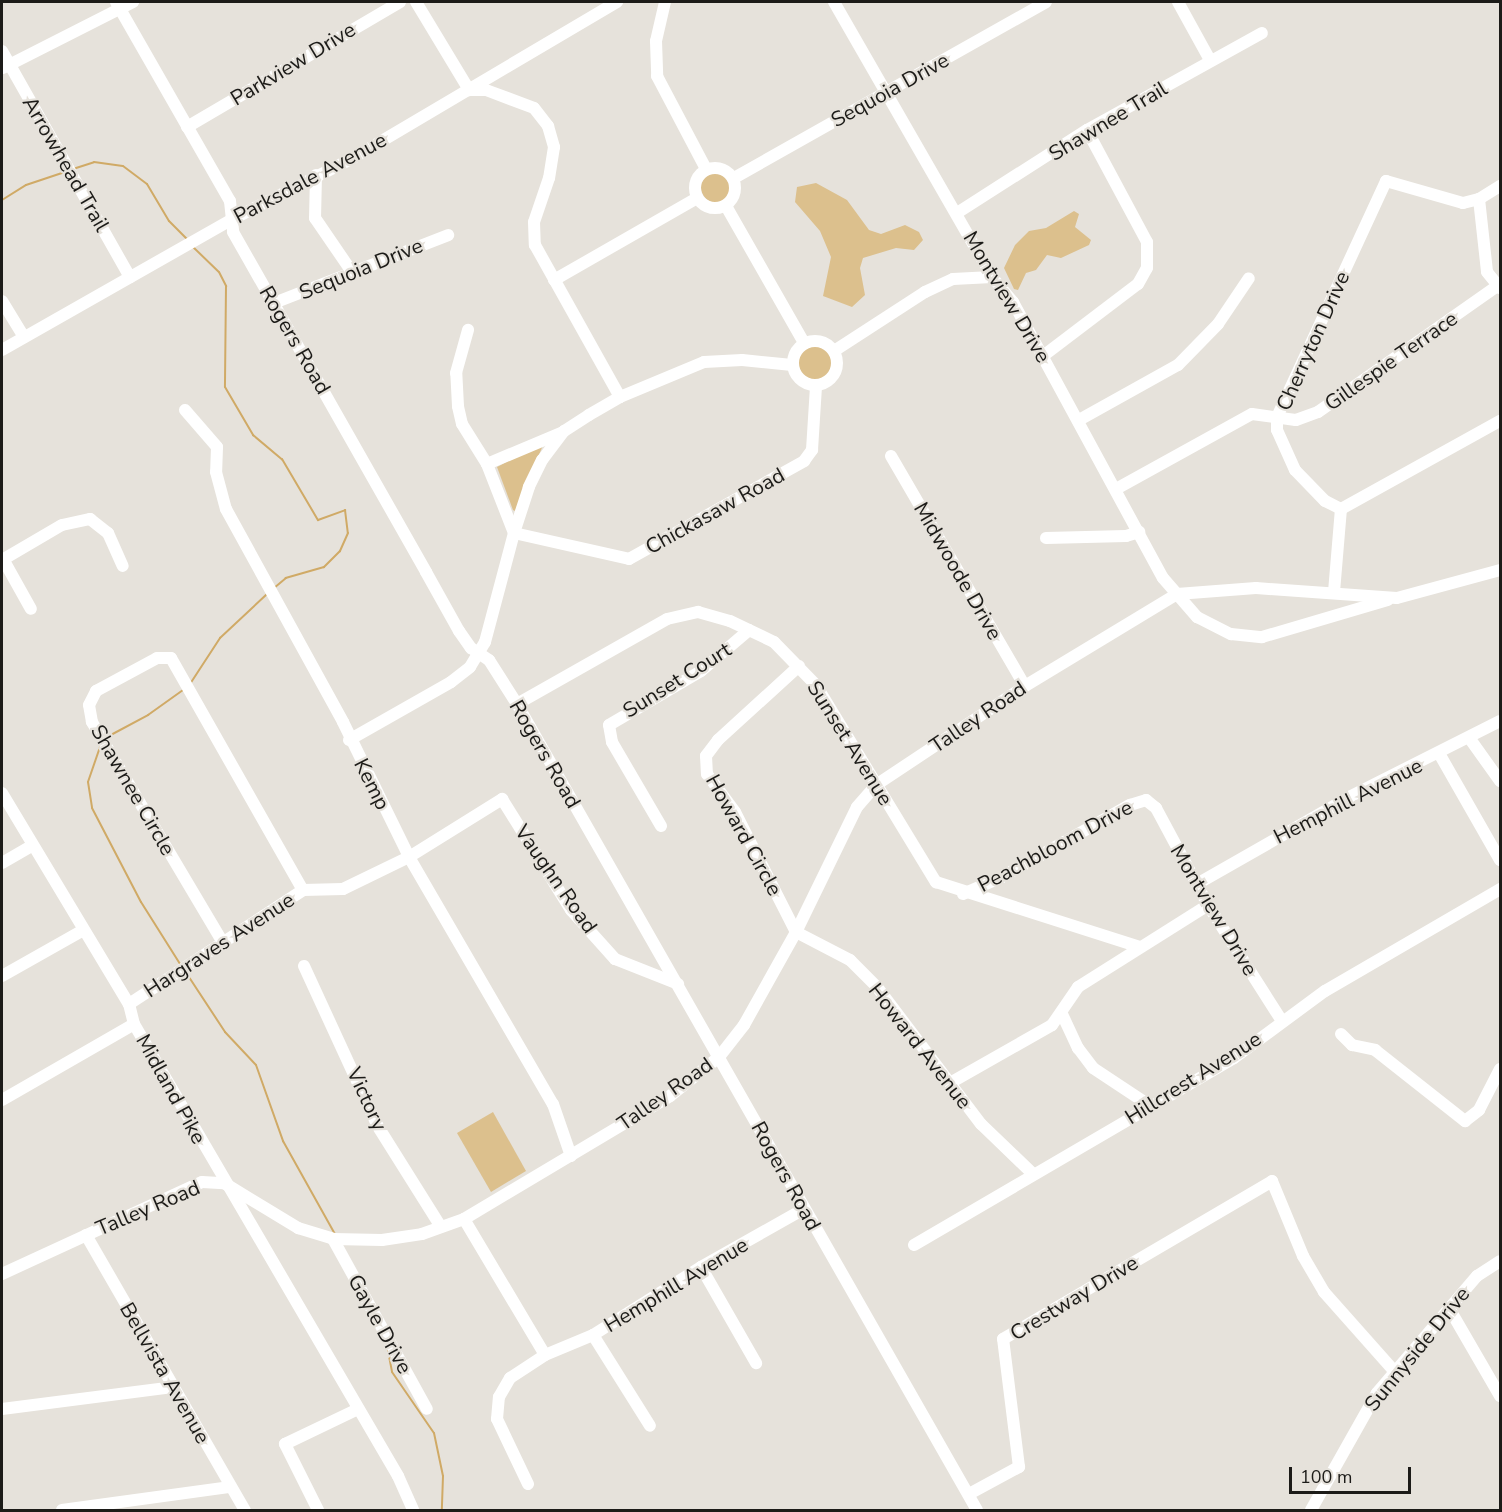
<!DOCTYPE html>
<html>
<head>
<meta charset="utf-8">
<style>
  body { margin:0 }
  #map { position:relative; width:1502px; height:1512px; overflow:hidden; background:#e6e2db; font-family:"Nunito Sans",sans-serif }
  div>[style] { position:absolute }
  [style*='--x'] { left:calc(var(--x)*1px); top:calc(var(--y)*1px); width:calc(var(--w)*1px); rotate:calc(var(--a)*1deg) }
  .green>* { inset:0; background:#dcc08d }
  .round { border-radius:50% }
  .stream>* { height:2px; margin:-1px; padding:0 1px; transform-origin:1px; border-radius:1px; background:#d0aa66 }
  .minor>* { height:12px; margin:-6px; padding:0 6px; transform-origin:6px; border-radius:6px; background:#fff }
  .minor>.ring { margin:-6px; padding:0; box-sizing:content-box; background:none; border:12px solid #fff; border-radius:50% }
  span { translate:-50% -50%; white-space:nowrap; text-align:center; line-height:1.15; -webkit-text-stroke:4.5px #e6e2db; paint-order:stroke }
  .street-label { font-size:21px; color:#1c1b18 }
  .frame { position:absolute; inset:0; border:3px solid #1c1b18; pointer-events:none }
  .scale { position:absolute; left:1289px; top:1467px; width:122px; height:27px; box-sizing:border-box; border:3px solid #1c1b18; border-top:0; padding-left:8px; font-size:18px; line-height:21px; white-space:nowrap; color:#1c1b18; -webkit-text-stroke:4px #e6e2db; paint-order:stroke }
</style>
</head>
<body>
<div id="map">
  <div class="green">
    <div class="round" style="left:701px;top:171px;width:32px;height:32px"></div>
    <div style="clip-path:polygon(816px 183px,847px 200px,869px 230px,881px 234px,905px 225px,919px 232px,923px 240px,914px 250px,896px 248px,863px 258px,860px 268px,865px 295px,852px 307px,823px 296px,831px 257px,820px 231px,795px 202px,797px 187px)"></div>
    <div style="clip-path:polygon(1074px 211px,1079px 214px,1075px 227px,1091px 240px,1089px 245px,1061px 258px,1047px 255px,1036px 270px,1026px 273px,1018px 290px,1014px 289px,1004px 268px,1015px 245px,1029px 231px,1046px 228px)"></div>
    <div class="round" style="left:798px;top:346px;width:34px;height:34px"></div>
    <div style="clip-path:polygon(544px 443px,515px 511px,513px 510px,497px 467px)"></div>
    <div style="clip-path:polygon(493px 1112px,526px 1171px,491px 1192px,457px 1133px)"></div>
  </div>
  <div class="stream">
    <div style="--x:73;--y:169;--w:22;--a:-18"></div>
    <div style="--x:94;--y:162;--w:29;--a:8"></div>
    <div style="--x:123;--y:166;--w:30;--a:37"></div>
    <div style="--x:147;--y:184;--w:43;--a:59.3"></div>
    <div style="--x:169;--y:221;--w:25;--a:45"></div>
    <div style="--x:2;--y:200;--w:28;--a:-32"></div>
    <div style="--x:26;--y:185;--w:41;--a:-18.4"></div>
    <div style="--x:192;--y:246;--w:37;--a:44"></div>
    <div style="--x:219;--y:272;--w:16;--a:63"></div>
    <div style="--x:226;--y:286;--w:101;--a:90.6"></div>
    <div style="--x:225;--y:387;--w:56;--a:59.7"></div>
    <div style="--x:253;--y:435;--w:38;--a:40"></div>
    <div style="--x:282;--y:459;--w:71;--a:59.5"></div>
    <div style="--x:318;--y:520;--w:29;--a:-20"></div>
    <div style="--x:345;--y:510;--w:23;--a:83"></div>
    <div style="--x:348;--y:533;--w:20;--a:114"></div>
    <div style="--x:340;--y:551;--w:23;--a:135"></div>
    <div style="--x:324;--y:567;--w:40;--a:164"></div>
    <div style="--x:286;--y:578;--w:16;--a:140"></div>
    <div style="--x:190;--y:684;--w:55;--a:-56.9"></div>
    <div style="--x:220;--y:638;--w:64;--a:-43.1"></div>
    <div style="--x:107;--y:737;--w:47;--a:-28.2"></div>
    <div style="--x:148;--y:715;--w:43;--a:-35.5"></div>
    <div style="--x:100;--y:747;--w:37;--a:109"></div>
    <div style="--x:88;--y:782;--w:26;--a:81"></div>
    <div style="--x:92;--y:808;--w:106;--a:62.5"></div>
    <div style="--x:141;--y:902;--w:73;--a:57.8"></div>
    <div style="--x:185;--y:971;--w:73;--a:56.7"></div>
    <div style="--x:225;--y:1032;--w:45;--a:46.8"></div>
    <div style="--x:256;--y:1065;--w:81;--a:70.4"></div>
    <div style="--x:283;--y:1141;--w:107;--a:60.8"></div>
    <div style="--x:388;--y:1351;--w:21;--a:79"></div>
    <div style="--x:392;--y:1372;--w:74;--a:55.5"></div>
    <div style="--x:434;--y:1433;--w:44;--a:78.2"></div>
    <div style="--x:443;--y:1476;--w:34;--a:92"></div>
  </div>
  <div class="minor">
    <div style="--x:116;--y:2;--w:229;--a:60.2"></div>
    <div style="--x:230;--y:201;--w:31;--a:84"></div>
    <div style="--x:233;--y:232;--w:391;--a:60.4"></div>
    <div style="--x:426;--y:572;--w:68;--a:60.8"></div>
    <div style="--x:459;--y:631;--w:21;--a:55"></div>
    <div style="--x:471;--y:648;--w:22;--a:34"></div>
    <div style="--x:489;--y:660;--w:52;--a:57.5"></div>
    <div style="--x:517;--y:704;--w:928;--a:60.29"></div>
    <div style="--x:416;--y:2;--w:103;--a:58.9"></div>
    <div style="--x:469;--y:90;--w:17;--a:0"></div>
    <div style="--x:486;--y:90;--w:51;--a:20.6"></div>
    <div style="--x:534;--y:108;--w:23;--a:52"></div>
    <div style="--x:548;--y:126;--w:22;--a:74"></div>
    <div style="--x:554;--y:147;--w:31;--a:99"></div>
    <div style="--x:549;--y:178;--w:46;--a:108.8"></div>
    <div style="--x:534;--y:222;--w:23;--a:88"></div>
    <div style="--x:535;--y:245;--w:174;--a:60.8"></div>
    <div style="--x:665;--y:2;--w:40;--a:103"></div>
    <div style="--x:656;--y:41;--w:35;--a:88"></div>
    <div style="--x:657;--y:76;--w:105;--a:62.2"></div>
    <div style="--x:834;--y:2;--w:317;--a:60.1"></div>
    <div style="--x:992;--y:277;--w:33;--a:50"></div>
    <div style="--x:1013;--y:302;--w:314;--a:61.5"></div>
    <div style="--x:1163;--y:578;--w:52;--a:48.9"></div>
    <div style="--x:1197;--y:617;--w:38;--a:27"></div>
    <div style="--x:1231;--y:634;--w:31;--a:6"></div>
    <div style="--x:1262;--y:637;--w:131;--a:-16.4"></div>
    <div style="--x:1178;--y:2;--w:66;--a:61.1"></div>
    <div style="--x:2;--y:51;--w:260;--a:60.5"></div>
    <div style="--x:3;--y:68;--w:146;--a:-26.9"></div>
    <div style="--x:187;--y:127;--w:247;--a:-30.4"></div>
    <div class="ring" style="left:695px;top:168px;width:28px;height:28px"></div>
    <div style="--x:316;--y:175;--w:43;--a:91.3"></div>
    <div style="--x:315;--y:218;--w:65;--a:55.6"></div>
    <div style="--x:734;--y:178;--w:358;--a:-29.4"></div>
    <div style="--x:1479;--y:199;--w:73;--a:83.7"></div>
    <div style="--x:1487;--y:272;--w:21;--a:51"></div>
    <div style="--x:726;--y:206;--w:158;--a:60.3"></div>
    <div style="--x:957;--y:213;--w:154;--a:-32.6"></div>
    <div style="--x:1087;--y:130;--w:200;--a:-29"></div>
    <div style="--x:554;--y:280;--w:165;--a:-29.8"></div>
    <div style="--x:2;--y:301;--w:42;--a:58.6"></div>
    <div style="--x:274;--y:303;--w:187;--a:-21.3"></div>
    <div class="ring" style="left:793px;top:341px;width:32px;height:32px"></div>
    <div style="--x:2;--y:350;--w:266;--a:-29.6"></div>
    <div style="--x:233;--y:219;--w:135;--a:-26.9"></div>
    <div style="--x:353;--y:158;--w:307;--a:-30.6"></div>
    <div style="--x:834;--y:351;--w:108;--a:-33"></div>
    <div style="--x:925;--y:292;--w:31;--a:-25"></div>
    <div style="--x:953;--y:279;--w:39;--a:-3"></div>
    <div style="--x:1043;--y:356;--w:119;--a:-37.2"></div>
    <div style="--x:1138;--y:284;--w:18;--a:-61"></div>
    <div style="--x:1147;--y:268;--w:26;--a:-90"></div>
    <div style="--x:1147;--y:242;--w:127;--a:-118.2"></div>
    <div style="--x:792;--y:365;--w:50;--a:-174.3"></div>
    <div style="--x:742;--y:360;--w:38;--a:177"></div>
    <div style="--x:704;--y:362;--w:91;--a:157.4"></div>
    <div style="--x:620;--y:397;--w:36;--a:150"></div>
    <div style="--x:589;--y:415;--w:30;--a:147"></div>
    <div style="--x:564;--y:431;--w:36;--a:127"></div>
    <div style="--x:542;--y:460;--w:30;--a:116"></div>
    <div style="--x:529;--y:487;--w:48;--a:108.1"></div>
    <div style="--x:514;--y:533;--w:118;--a:12.7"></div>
    <div style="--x:629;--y:559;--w:201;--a:-29.2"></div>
    <div style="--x:804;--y:461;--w:14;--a:-54"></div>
    <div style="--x:812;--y:450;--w:64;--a:-86.4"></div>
    <div style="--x:185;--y:410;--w:49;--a:49.1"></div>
    <div style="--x:217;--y:447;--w:25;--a:92"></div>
    <div style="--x:216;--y:472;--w:38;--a:75"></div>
    <div style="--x:226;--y:509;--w:243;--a:61.2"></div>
    <div style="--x:343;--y:722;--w:150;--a:63.9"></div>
    <div style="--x:409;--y:857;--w:286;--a:59.8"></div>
    <div style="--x:553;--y:1104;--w:55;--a:70.9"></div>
    <div style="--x:1079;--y:420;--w:113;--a:-29.1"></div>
    <div style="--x:1178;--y:365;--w:57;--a:-45.7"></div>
    <div style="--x:1218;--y:324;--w:55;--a:-56"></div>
    <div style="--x:891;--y:456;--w:266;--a:59.8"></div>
    <div style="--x:487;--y:464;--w:82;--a:-22.8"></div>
    <div style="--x:1116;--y:489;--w:155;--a:-28.9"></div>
    <div style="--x:1252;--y:414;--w:44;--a:7.8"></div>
    <div style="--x:1296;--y:420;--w:23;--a:-20"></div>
    <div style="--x:1318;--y:412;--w:221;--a:-35.1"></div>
    <div style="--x:1341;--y:509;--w:182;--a:-29"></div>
    <div style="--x:1046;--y:538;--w:80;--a:-1.4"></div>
    <div style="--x:1126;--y:536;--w:14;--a:-17"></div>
    <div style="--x:3;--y:559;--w:57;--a:60.8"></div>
    <div style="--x:2;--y:560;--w:69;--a:-30.3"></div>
    <div style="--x:62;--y:525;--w:29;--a:-12"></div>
    <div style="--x:90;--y:519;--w:23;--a:38"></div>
    <div style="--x:108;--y:533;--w:36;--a:66"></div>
    <div style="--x:1334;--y:592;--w:83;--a:-85.2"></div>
    <div style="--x:1341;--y:509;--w:18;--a:-153"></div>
    <div style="--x:1325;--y:501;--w:43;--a:-134.1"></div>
    <div style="--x:1295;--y:470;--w:44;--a:-114.2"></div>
    <div style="--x:1277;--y:430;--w:13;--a:-90"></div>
    <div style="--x:1277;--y:417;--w:260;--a:-65.2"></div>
    <div style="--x:1386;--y:181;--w:80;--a:15.9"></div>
    <div style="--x:1463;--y:203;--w:16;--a:-14"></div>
    <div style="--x:1479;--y:199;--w:25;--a:-32"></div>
    <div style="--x:799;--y:666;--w:110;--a:137.6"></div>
    <div style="--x:718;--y:740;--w:20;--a:127"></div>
    <div style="--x:706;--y:756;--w:18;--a:87"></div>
    <div style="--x:707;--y:774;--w:47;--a:53.6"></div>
    <div style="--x:735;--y:812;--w:135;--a:63.1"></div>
    <div style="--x:796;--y:932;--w:61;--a:27.4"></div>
    <div style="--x:850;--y:960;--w:38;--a:45"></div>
    <div style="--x:877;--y:987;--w:172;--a:52.8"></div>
    <div style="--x:981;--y:1124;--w:72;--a:43.9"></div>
    <div style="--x:517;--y:704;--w:172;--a:-29.5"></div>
    <div style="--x:667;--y:619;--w:32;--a:-13"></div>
    <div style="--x:698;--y:612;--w:33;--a:16"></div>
    <div style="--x:730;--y:621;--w:49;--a:25.5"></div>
    <div style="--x:774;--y:642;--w:60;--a:45.7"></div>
    <div style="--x:816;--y:685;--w:231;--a:58.7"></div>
    <div style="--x:936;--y:882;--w:214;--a:17.7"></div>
    <div style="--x:1470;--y:739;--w:52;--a:54.5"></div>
    <div style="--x:349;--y:740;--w:117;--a:-29.6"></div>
    <div style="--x:451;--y:682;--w:24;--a:-38"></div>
    <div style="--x:470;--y:667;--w:29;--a:-59"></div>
    <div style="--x:485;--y:642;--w:113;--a:-75.1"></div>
    <div style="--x:514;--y:533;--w:74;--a:-111.4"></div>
    <div style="--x:487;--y:464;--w:47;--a:-122"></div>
    <div style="--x:462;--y:424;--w:18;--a:-103"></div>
    <div style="--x:458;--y:406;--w:33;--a:-93"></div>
    <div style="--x:456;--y:373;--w:45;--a:-74.4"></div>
    <div style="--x:1440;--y:755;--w:121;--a:60.3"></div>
    <div style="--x:2;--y:793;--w:246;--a:59"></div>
    <div style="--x:129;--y:1004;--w:21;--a:76"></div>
    <div style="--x:134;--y:1024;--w:523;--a:59.71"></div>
    <div style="--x:398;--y:1476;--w:37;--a:66"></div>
    <div style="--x:661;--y:826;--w:97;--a:-120.3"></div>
    <div style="--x:612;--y:742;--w:17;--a:-100"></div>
    <div style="--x:609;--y:725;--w:107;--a:-30.4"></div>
    <div style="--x:701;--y:671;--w:63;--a:-40.5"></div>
    <div style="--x:2;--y:863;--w:34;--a:-30"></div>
    <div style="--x:1197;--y:884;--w:177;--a:-29.7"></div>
    <div style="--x:1351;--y:796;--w:167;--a:-26.7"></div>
    <div style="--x:963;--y:894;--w:43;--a:-23.6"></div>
    <div style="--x:1002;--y:877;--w:147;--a:-29.4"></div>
    <div style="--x:1130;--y:805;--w:17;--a:-17"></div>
    <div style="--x:1146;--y:800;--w:13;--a:39"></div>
    <div style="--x:1156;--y:808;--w:110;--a:61.8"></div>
    <div style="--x:1208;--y:905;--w:138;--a:57.5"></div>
    <div style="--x:222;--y:941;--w:255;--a:-120.7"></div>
    <div style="--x:92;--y:722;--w:17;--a:-100"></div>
    <div style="--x:89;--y:705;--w:16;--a:-63"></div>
    <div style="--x:96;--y:691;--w:69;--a:-28.4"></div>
    <div style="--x:157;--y:658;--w:14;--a:0"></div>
    <div style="--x:171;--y:658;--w:267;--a:60.4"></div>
    <div style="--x:304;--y:966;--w:175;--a:65.3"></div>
    <div style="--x:377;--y:1125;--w:120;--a:57.9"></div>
    <div style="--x:2;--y:976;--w:92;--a:-29.4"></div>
    <div style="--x:129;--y:1004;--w:208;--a:-33.2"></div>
    <div style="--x:303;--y:890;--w:40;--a:-1.4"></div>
    <div style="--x:343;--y:889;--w:73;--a:-25.9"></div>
    <div style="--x:409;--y:857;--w:110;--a:-31.9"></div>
    <div style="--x:502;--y:799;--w:131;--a:58.1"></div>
    <div style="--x:571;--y:910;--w:66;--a:48.1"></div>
    <div style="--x:615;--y:959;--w:68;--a:21.6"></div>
    <div style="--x:1062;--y:1014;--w:38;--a:65"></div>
    <div style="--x:1078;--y:1048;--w:25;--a:53"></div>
    <div style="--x:1093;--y:1068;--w:67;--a:33.5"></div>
    <div style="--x:1341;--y:1034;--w:16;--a:45"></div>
    <div style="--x:1352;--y:1045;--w:24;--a:12"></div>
    <div style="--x:1375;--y:1050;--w:115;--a:38.3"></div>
    <div style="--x:1465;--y:1121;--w:18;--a:-38"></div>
    <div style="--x:1479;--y:1110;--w:46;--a:-62.9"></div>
    <div style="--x:950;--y:1083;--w:117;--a:-29.6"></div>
    <div style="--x:1052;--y:1025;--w:46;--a:-55.6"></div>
    <div style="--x:1078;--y:987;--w:154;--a:-32.2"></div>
    <div style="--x:2;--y:1100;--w:152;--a:-29.9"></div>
    <div style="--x:464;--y:1219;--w:158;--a:59.2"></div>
    <div style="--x:86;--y:1235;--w:318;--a:60"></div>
    <div style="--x:333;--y:1239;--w:194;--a:61.1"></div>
    <div style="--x:914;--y:1245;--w:371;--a:-30.3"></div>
    <div style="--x:1234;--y:1058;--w:113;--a:-36.4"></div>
    <div style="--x:1325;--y:991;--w:203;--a:-30.2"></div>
    <div style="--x:701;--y:1267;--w:111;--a:60.2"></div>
    <div style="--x:2;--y:1274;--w:220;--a:-24.7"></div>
    <div style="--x:202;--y:1182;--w:22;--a:3"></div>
    <div style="--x:224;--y:1183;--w:87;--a:31.3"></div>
    <div style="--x:298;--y:1228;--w:37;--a:17"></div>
    <div style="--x:333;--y:1239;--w:49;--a:1.2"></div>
    <div style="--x:382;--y:1240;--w:40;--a:-8.5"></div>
    <div style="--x:422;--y:1234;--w:45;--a:-19.7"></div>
    <div style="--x:464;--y:1219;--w:240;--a:-30.8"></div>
    <div style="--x:670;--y:1096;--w:63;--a:-38.5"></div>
    <div style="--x:719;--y:1057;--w:41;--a:-52"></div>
    <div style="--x:744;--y:1025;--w:107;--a:-60.8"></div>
    <div style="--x:796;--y:932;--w:139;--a:-64"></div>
    <div style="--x:857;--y:807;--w:29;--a:-49"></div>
    <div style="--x:876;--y:785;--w:179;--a:-33.6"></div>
    <div style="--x:1025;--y:686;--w:178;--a:-31.2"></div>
    <div style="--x:1177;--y:594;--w:79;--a:-4.3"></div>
    <div style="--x:1256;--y:588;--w:141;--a:4.1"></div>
    <div style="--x:1397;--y:598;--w:107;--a:-15.2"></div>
    <div style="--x:1449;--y:1308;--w:102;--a:59.9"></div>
    <div style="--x:593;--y:1335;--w:107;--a:57.9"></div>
    <div style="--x:2;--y:1409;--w:172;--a:-7.3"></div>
    <div style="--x:528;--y:1484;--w:72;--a:-115.5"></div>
    <div style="--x:497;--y:1419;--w:22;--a:-85"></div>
    <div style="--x:499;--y:1397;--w:22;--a:-60"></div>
    <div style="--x:510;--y:1378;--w:42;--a:-33.3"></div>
    <div style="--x:545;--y:1355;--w:52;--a:-22.6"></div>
    <div style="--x:593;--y:1335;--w:128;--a:-32.2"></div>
    <div style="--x:701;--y:1267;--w:118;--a:-29.4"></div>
    <div style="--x:969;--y:1494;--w:57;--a:-28.4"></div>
    <div style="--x:1019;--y:1467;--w:129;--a:-97.1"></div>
    <div style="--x:1003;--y:1339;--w:312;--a:-30.4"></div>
    <div style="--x:1272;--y:1181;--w:81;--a:67.5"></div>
    <div style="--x:1303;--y:1256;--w:42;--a:59.7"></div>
    <div style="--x:1324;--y:1292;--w:107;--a:48.4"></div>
    <div style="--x:62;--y:1510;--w:170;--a:-7.8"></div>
    <div style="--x:318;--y:1510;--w:74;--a:-116.6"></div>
    <div style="--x:285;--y:1444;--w:79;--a:-25.6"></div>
    <div style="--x:1311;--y:1510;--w:134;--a:-60.6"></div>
    <div style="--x:1377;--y:1393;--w:154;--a:-49.5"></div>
    <div style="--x:1477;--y:1276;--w:27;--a:-33"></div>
  </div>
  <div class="street-label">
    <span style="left:293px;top:64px;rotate:-31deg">Parkview Drive</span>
    <span style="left:890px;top:90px;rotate:-29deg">Sequoia Drive</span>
    <span style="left:1108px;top:121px;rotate:-31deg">Shawnee Trail</span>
    <span style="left:66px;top:164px;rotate:60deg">Arrowhead Trail</span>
    <span style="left:310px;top:178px;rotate:-28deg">Parksdale Avenue</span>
    <span style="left:361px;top:269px;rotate:-22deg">Sequoia Drive</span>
    <span style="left:1007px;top:297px;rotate:59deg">Montview Drive</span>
    <span style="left:295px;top:340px;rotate:60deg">Rogers Road</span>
    <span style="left:1313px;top:341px;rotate:-66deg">Cherryton Drive</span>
    <span style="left:1391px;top:361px;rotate:-35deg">Gillespie Terrace</span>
    <span style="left:715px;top:511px;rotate:-29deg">Chickasaw Road</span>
    <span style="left:958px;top:571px;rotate:60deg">Midwoode Drive</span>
    <span style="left:677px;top:680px;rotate:-32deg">Sunset Court</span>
    <span style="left:978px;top:717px;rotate:-34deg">Talley Road</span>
    <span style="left:850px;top:743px;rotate:58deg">Sunset Avenue</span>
    <span style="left:545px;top:754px;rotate:60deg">Rogers Road</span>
    <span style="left:372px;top:784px;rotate:63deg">Kemp</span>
    <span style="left:133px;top:790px;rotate:60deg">Shawnee Circle</span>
    <span style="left:1348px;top:801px;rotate:-27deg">Hemphill Avenue</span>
    <span style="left:744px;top:835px;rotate:61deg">Howard Circle</span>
    <span style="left:1055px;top:846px;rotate:-28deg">Peachbloom Drive</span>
    <span style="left:556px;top:879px;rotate:55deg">Vaughn Road</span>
    <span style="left:1214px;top:910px;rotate:59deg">Montview Drive</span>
    <span style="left:219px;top:945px;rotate:-33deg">Hargraves Avenue</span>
    <span style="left:920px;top:1046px;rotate:52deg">Howard Avenue</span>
    <span style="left:1193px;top:1078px;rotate:-32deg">Hillcrest Avenue</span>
    <span style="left:171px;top:1089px;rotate:61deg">Midland Pike</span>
    <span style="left:665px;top:1094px;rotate:-35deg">Talley Road</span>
    <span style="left:367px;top:1099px;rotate:65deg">Victory</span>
    <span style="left:786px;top:1176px;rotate:61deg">Rogers Road</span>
    <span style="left:148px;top:1208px;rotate:-23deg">Talley Road</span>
    <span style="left:676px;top:1285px;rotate:-31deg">Hemphill Avenue</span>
    <span style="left:1074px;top:1298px;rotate:-31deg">Crestway Drive</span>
    <span style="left:380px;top:1324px;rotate:61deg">Gayle Drive</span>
    <span style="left:1417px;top:1349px;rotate:-51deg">Sunnyside Drive</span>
    <span style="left:165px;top:1373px;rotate:60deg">Bellvista Avenue</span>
  </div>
  <div class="frame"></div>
  <div class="scale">100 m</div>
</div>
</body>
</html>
